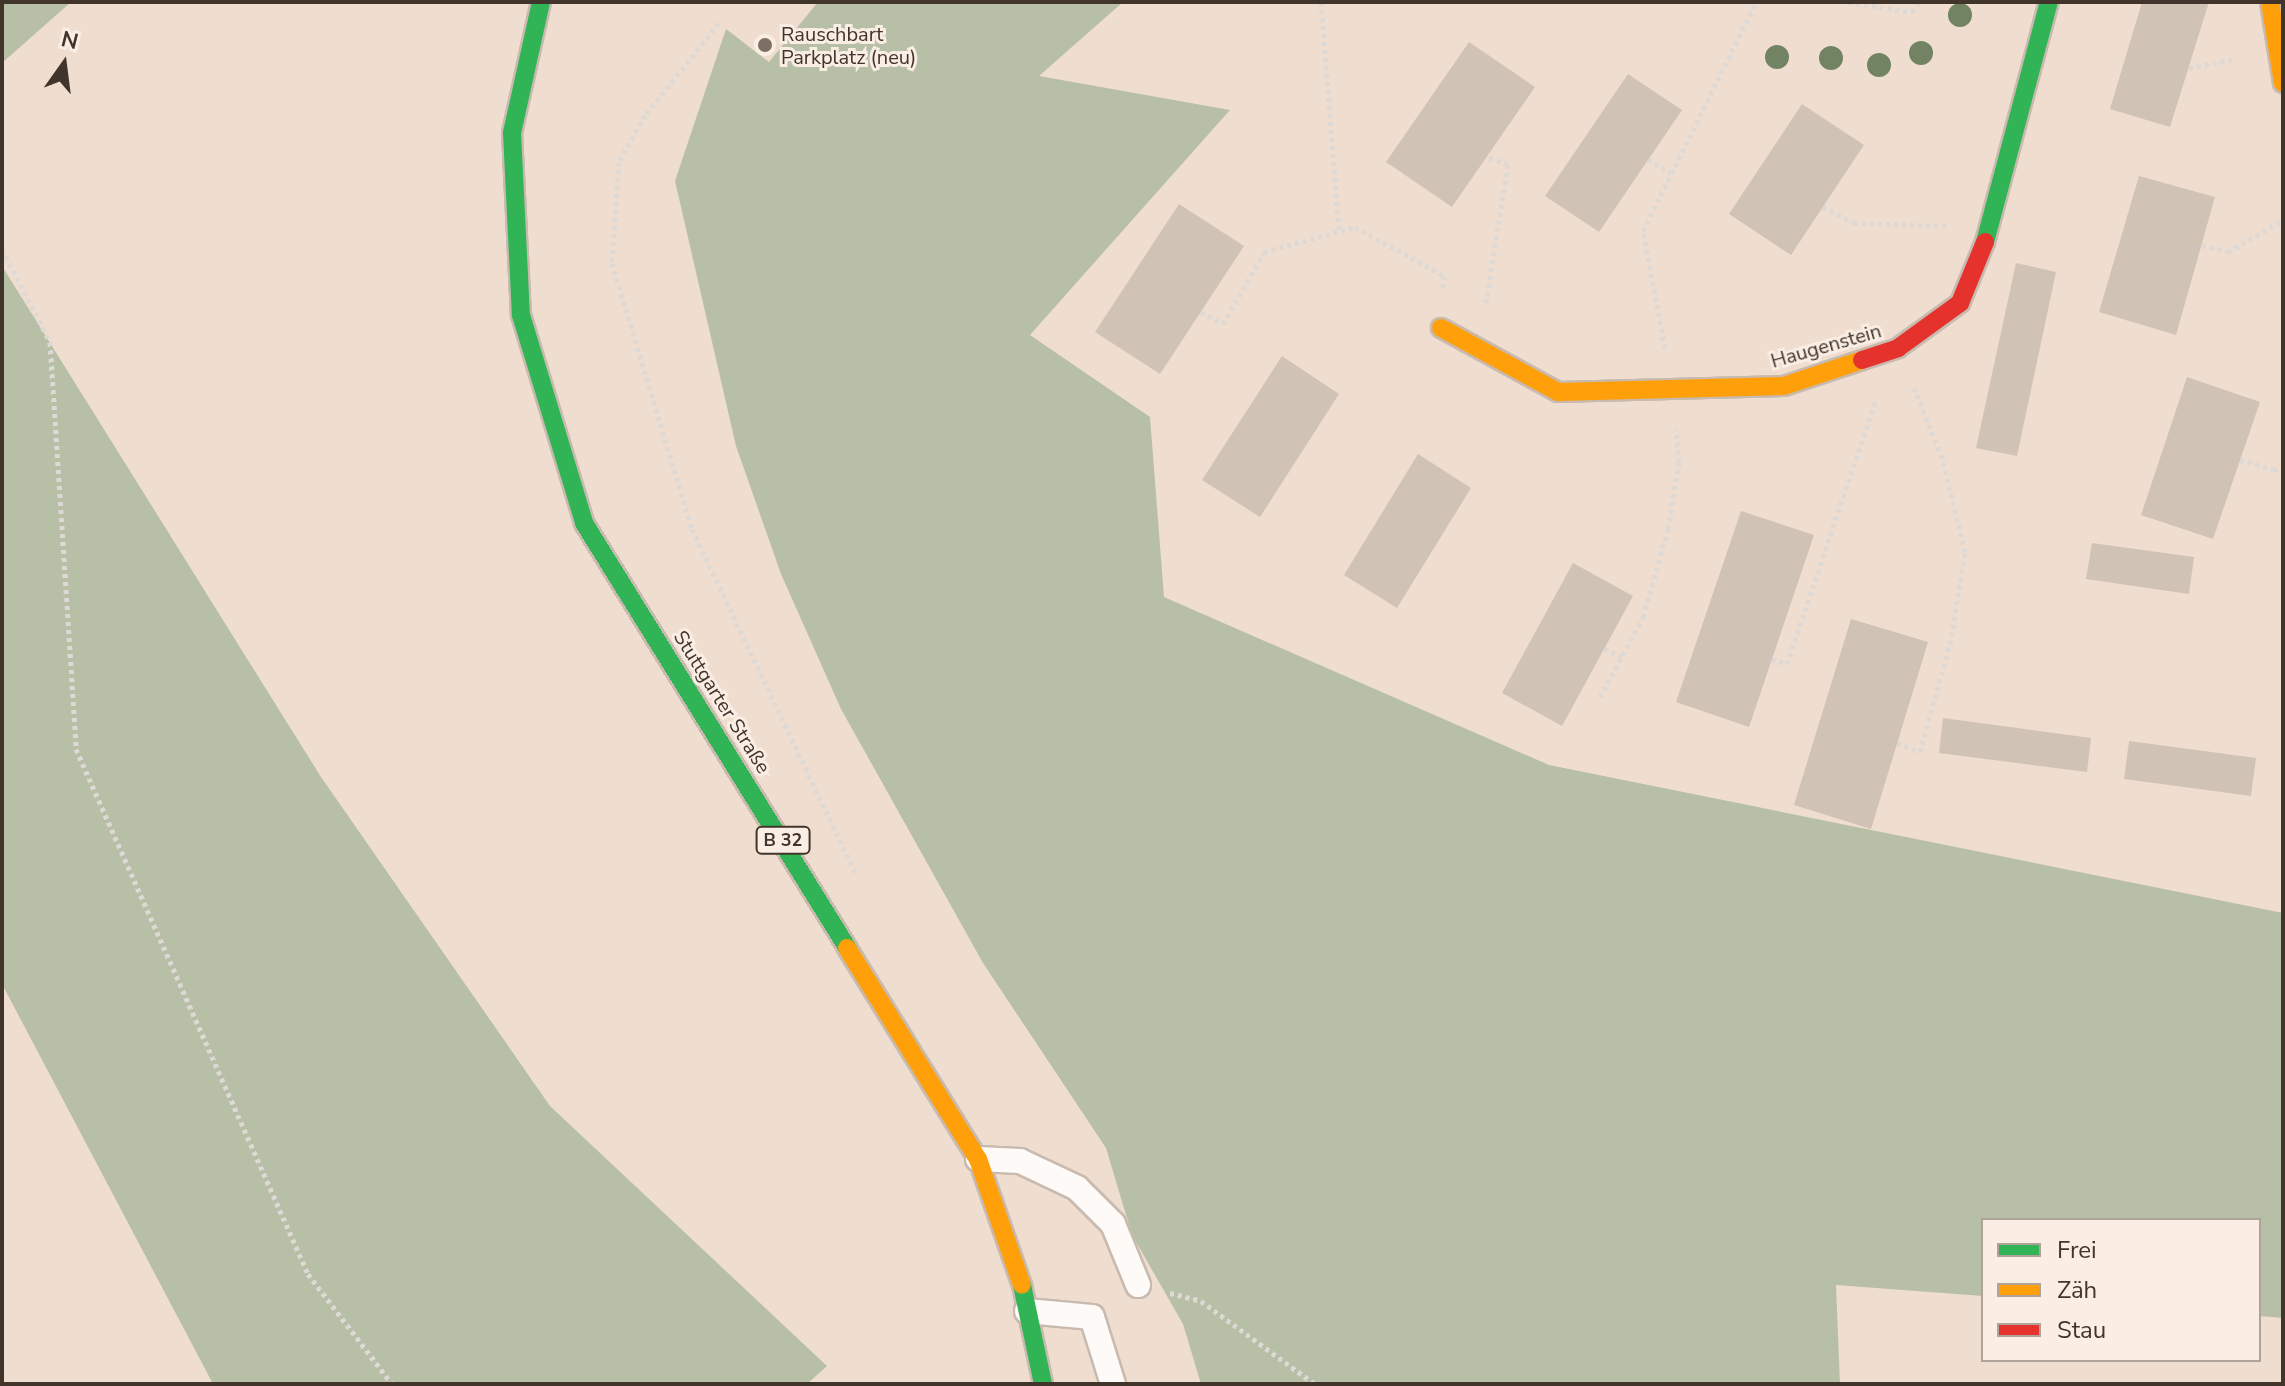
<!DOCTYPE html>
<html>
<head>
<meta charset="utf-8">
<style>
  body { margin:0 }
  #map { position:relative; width:2285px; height:1386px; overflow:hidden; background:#efddcf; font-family:"Nunito Sans",sans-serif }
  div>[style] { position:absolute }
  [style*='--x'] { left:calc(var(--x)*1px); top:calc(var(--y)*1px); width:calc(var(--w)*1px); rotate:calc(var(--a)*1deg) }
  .forest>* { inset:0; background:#b7c0a7 }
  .building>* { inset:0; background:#d1c2b6 }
  .path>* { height:5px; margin-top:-2.5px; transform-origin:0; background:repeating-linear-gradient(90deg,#ded9d4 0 4px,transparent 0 8px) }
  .roads { filter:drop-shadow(2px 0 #c8baaf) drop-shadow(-2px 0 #c8baaf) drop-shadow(0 2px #c8baaf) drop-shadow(0 -2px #c8baaf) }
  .lane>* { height:24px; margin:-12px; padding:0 12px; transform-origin:12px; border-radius:12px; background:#fdfaf8 }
  .fast>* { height:18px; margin:-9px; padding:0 9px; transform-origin:9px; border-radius:9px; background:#30b455 }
  .slow>* { height:18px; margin:-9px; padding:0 9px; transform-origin:9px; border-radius:9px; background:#ff9f0a }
  .jam>* { height:18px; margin:-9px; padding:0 9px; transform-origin:9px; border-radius:9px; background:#e5322d }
  .trees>* { width:24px; height:24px; margin:-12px; border-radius:50%; background:#728363 }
  .dots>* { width:22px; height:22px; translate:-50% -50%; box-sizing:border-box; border:4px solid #faede3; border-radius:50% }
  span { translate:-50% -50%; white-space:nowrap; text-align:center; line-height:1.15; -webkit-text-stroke:6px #faede3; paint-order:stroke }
  .shield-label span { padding:2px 6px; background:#faede3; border:2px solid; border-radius:6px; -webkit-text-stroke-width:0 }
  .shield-label { font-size:18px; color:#41342a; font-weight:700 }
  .poi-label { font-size:20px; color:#41342a }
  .left { translate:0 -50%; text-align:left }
  .street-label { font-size:20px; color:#41342a }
  .frame { position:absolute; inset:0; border:4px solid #41342a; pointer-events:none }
  .legend { position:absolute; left:1981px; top:1218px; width:280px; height:144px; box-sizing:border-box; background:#faede3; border:2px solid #b0a399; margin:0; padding:10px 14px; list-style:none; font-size:24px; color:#41342a }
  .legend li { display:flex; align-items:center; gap:16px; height:40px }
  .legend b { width:40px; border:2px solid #b0a399 }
  .north { position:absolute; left:24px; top:24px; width:80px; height:80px; -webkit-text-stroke:6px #faede3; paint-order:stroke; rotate:14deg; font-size:22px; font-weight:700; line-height:32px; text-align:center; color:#41342a }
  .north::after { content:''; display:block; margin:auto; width:28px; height:36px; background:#41342a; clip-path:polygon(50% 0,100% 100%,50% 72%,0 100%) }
</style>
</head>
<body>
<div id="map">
  <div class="forest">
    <div style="clip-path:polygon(2px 2px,71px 2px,2px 63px)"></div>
    <div style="clip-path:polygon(818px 2px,1123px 2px,1039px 76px,1230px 110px,1030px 335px,1150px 417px,1164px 597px,1549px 765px,2283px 913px,2283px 1318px,2259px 1316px,2259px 1220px,1983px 1220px,1983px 1296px,1836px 1285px,1840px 1384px,1201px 1384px,1183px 1324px,1132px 1235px,1106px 1148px,983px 963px,841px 709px,781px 574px,736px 446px,675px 181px,726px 29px,769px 62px)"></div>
    <div style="clip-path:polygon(2px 266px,321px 777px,550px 1106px,827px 1366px,807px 1384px,213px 1384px,2px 984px)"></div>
  </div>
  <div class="building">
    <div style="clip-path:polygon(2142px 2px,2209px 2px,2170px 127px,2110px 109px)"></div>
    <div style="clip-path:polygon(1469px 42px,1535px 87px,1452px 207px,1386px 162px)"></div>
    <div style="clip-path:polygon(1628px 74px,1682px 110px,1599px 232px,1545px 196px)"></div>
    <div style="clip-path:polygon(1802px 104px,1864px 145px,1791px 255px,1729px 214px)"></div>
    <div style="clip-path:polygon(2139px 176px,2215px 197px,2176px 335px,2099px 312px)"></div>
    <div style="clip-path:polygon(1179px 204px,1244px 246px,1160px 374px,1095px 332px)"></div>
    <div style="clip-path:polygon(2016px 263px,2056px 272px,2017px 456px,1976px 448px)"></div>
    <div style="clip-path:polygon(1282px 356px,1339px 394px,1260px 517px,1202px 480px)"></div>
    <div style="clip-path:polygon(2187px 377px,2260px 402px,2213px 539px,2141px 515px)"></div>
    <div style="clip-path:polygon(1418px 454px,1471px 488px,1397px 608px,1344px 575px)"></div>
    <div style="clip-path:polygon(1741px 511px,1814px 535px,1749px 727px,1676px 702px)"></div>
    <div style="clip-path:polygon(2092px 543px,2194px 557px,2189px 594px,2086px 579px)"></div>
    <div style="clip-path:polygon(1573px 563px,1633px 596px,1562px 726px,1502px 693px)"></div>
    <div style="clip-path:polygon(1851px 619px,1928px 642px,1871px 829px,1794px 805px)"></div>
    <div style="clip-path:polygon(1943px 718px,2091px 738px,2087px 772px,1939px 753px)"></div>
    <div style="clip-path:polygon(2129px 741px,2256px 758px,2251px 796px,2124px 779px)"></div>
  </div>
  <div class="path">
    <div style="--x:1321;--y:2;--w:230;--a:85.5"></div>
    <div style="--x:1848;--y:2;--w:65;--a:8.9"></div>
    <div style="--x:1912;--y:12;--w:12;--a:-55"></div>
    <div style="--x:719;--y:23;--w:118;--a:128.8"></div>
    <div style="--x:645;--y:115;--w:54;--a:119"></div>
    <div style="--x:619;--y:162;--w:101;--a:94"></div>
    <div style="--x:612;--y:263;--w:278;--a:73.3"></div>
    <div style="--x:692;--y:529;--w:383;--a:64.6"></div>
    <div style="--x:2189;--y:68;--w:47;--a:-11.1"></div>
    <div style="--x:1648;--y:159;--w:27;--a:33"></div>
    <div style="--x:1823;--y:207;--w:35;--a:27"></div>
    <div style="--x:1854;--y:223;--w:92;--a:1.9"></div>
    <div style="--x:2202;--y:245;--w:27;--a:15"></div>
    <div style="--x:2228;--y:252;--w:64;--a:-30.2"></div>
    <div style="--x:2;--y:249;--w:105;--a:62.7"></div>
    <div style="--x:50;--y:342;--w:408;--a:86.3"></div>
    <div style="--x:76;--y:749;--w:574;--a:66.16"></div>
    <div style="--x:308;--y:1274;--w:138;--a:52.6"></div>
    <div style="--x:1486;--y:303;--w:141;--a:-81"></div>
    <div style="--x:1508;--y:164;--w:23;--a:-162"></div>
    <div style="--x:1201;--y:312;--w:25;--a:29"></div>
    <div style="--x:1223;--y:324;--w:83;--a:-60.3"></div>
    <div style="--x:1264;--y:252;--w:94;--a:-15.4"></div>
    <div style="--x:1355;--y:227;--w:102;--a:28.8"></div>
    <div style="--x:1444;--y:276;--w:12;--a:95"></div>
    <div style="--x:1665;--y:348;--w:119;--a:-100.6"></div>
    <div style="--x:1643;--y:231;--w:255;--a:-63.7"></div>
    <div style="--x:2240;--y:460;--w:35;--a:16"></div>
    <div style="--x:2274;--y:470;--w:10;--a:-24"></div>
    <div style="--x:1604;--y:649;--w:20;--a:24"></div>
    <div style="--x:1772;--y:659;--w:16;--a:18"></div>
    <div style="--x:1787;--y:664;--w:279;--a:-71.4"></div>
    <div style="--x:1600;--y:697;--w:91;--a:-61.7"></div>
    <div style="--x:1643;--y:617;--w:91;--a:-74.1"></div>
    <div style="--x:1668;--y:529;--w:68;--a:-80.7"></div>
    <div style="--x:1679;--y:462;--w:33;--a:-95"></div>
    <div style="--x:1897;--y:743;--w:25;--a:21"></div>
    <div style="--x:1920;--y:752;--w:112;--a:-74.5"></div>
    <div style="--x:1950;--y:644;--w:93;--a:-80.7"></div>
    <div style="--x:1965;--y:552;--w:97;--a:-103.7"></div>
    <div style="--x:1942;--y:458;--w:75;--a:-111.8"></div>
    <div style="--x:1170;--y:1293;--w:32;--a:14"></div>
    <div style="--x:1201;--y:1301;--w:141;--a:36.1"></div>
  </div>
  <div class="roads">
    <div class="lane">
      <div style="--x:978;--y:1159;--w:42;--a:2.7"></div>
      <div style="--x:1020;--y:1161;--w:63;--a:25.3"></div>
      <div style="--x:1077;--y:1188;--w:51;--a:45"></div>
      <div style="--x:1113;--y:1224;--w:66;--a:67.7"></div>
      <div style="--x:1027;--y:1311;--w:65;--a:5.3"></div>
      <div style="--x:1092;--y:1317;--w:70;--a:72.6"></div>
    </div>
    <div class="fast">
      <div style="--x:541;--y:2;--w:134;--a:102.5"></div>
      <div style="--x:512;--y:133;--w:182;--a:87.2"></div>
      <div style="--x:521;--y:315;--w:217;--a:73.1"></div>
      <div style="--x:584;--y:523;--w:500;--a:58.2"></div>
      <div style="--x:1985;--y:242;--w:248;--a:-75.1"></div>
      <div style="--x:1022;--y:1285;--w:101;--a:78"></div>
    </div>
    <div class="slow">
      <div style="--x:2270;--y:2;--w:82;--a:80.9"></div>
      <div style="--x:1441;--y:328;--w:133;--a:28.7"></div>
      <div style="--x:1558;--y:392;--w:226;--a:-1.5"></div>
      <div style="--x:1784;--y:386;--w:82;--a:-18.4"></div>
      <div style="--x:847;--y:948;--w:248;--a:58.2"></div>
      <div style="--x:978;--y:1159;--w:133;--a:70.8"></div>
    </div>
    <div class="jam">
      <div style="--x:1862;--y:360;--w:38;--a:-18"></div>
      <div style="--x:1898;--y:348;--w:77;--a:-36"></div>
      <div style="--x:1960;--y:303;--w:66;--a:-67.7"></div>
    </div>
  </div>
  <div class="trees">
    <div style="left:1960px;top:15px"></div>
    <div style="left:1921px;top:53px"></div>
    <div style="left:1777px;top:57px"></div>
    <div style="left:1831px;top:58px"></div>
    <div style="left:1879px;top:65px"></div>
  </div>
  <div class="dots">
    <div style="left:765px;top:45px;background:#7e6f64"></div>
  </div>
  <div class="shield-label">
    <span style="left:783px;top:840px">B 32</span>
  </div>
  <div class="poi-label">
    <span class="left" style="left:781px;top:46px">Rauschbart<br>Parkplatz (neu)</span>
  </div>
  <div class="street-label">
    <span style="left:1826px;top:346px;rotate:-16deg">Haugenstein</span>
    <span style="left:722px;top:702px;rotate:58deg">Stuttgarter Straße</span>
  </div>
  <div class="frame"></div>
  <ul class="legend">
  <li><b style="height:10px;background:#30b455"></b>Frei</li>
  <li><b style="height:10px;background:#ff9f0a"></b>Zäh</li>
  <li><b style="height:10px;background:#e5322d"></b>Stau</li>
  </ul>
  <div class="north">N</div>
</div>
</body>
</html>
